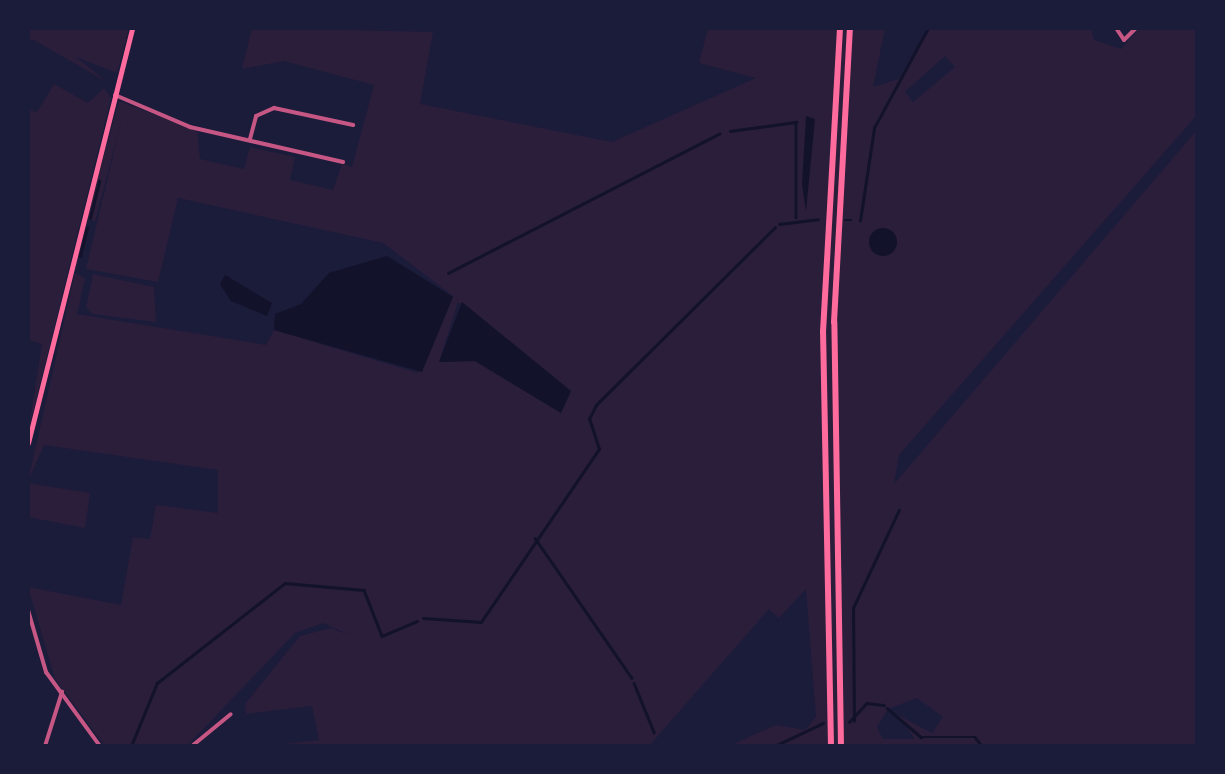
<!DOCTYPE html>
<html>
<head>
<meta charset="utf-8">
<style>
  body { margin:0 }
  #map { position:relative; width:1225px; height:774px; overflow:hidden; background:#1b1b3a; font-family:"PT Sans Narrow",sans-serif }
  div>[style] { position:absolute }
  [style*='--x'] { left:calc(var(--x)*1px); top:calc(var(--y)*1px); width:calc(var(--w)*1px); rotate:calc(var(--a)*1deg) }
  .green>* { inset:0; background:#2a1e3b }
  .water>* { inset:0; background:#12122b }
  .round { border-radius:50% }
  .stream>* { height:2.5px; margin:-1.25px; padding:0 1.25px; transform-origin:1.25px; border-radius:1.25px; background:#12122b }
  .minor>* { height:4px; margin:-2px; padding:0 2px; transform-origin:2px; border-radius:2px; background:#c65784 }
  .secondary>* { height:5px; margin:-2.5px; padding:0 2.5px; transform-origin:2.5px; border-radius:2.5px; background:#ff6b9d }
  .motorway>* { height:6px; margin:-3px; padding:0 3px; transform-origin:3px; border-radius:3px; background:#ff6b9d }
  span { translate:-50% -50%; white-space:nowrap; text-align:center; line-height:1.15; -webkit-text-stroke:9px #1b1b3a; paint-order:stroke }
  .frame { position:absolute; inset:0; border:30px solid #1b1b3a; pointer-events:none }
</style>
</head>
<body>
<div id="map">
  <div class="green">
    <div style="clip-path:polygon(28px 28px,129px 28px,117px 73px,76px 57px,107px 82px,32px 39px,28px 44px)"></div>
    <div style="clip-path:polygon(evenodd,252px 28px,433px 32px,420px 104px,612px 142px,756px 78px,699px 63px,708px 28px,885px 28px,873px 87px,899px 79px,931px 28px,1091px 28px,1094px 40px,1121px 49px,1140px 28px,1197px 28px,1197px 115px,899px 455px,894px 484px,1197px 130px,1197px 746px,729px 746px,776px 725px,805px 730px,816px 717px,806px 589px,779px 618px,769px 609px,649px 746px,266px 746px,319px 740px,312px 706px,246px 714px,245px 704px,300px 636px,331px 628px,352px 636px,323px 623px,295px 633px,187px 746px,105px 746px,55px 679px,28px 587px,121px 605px,133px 537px,150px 539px,156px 505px,218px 513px,218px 470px,44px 445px,28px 481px,75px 273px,85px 278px,77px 314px,266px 345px,274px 330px,418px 373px,453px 296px,383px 243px,178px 198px,158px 282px,86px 269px,122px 118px,95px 222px,87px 217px,119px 101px,197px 131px,200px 159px,244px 169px,250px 147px,295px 157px,290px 180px,333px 190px,342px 163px,352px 167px,374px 85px,284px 61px,242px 69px,252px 28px,945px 56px,955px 67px,913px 102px,905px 92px,945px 56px,252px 28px,458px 302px,571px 391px,561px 413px,475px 361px,439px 362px,458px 302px,252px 28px,917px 698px,943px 717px,932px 733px,898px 715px,915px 739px,883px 739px,877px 727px,888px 709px,917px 698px)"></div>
    <div style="clip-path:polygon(54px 84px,88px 103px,104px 88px,111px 98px,28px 433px,42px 344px,28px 340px,28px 110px,37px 112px)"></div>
    <div style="clip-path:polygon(93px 274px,154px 287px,156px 322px,92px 314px,86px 307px)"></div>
    <div style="clip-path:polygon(28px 483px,90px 493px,85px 528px,28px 517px)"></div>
  </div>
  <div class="water">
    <div style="clip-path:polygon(806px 116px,815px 119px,806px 211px,802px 184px)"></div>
    <div class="round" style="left:869px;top:228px;width:28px;height:28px"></div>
    <div style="clip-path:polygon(387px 256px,453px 297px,422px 372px,274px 330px,275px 314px,301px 304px,329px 273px)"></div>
    <div style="clip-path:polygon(225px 275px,272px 303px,267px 316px,231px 301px,220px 284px)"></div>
    <div style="clip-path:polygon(462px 302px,571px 391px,561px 413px,475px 361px,439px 362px)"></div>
  </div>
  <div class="stream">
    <div style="--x:730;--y:131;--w:67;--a:-7.8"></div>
    <div style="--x:796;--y:122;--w:95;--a:90"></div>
    <div style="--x:90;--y:218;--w:38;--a:-76"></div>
    <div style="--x:845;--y:220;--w:6;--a:0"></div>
    <div style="--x:860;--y:221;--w:94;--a:-81.4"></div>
    <div style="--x:874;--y:128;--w:114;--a:-61.6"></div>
    <div style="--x:779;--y:224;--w:39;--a:-7"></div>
    <div style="--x:80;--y:256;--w:29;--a:-76"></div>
    <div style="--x:448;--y:273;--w:305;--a:-27.2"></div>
    <div style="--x:535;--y:538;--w:170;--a:55.3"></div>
    <div style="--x:423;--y:618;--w:58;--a:3.9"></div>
    <div style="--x:481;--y:622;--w:209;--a:-55.7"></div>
    <div style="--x:599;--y:449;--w:32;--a:-108"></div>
    <div style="--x:589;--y:419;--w:16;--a:-63"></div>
    <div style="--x:596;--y:405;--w:252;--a:-44.8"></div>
    <div style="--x:634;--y:683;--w:53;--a:67.8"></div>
    <div style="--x:887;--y:708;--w:45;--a:40.5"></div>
    <div style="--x:921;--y:737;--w:54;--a:0"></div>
    <div style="--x:975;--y:737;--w:11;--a:52"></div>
    <div style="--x:854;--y:721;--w:113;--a:-90.5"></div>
    <div style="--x:853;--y:608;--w:108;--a:-64.9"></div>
    <div style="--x:849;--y:722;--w:26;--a:-47"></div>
    <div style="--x:867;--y:703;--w:17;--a:7"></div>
    <div style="--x:131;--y:746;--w:68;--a:-67.6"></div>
    <div style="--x:157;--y:683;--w:162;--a:-38"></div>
    <div style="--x:285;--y:583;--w:79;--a:5.1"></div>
    <div style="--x:364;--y:590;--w:49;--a:68.6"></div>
    <div style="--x:382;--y:636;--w:38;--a:-23"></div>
    <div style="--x:670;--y:746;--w:1;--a:0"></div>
    <div style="--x:775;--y:746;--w:53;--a:-25.6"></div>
  </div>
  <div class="minor">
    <div style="--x:1116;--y:28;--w:14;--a:56"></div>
    <div style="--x:1124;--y:40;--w:17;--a:-45"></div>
    <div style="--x:115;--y:95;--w:82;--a:23.1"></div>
    <div style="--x:190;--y:127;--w:157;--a:12.9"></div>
    <div style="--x:250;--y:139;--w:24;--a:-75"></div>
    <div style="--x:256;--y:116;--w:20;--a:-24"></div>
    <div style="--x:274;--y:108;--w:81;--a:12.1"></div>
    <div style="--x:28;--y:610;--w:65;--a:73.8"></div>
    <div style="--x:46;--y:672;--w:92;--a:53.9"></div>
    <div style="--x:45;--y:746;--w:57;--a:-72.5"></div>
    <div style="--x:192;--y:746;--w:50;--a:-39.4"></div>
  </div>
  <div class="secondary">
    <div style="--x:28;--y:443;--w:428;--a:-75.9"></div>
  </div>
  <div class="motorway">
    <div style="--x:831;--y:746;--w:414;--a:-91.1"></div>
    <div style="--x:823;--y:332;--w:304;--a:-86.8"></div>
    <div style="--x:841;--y:746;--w:424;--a:-90.9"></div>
    <div style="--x:834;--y:322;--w:294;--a:-86.9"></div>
  </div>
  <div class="frame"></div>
</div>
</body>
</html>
